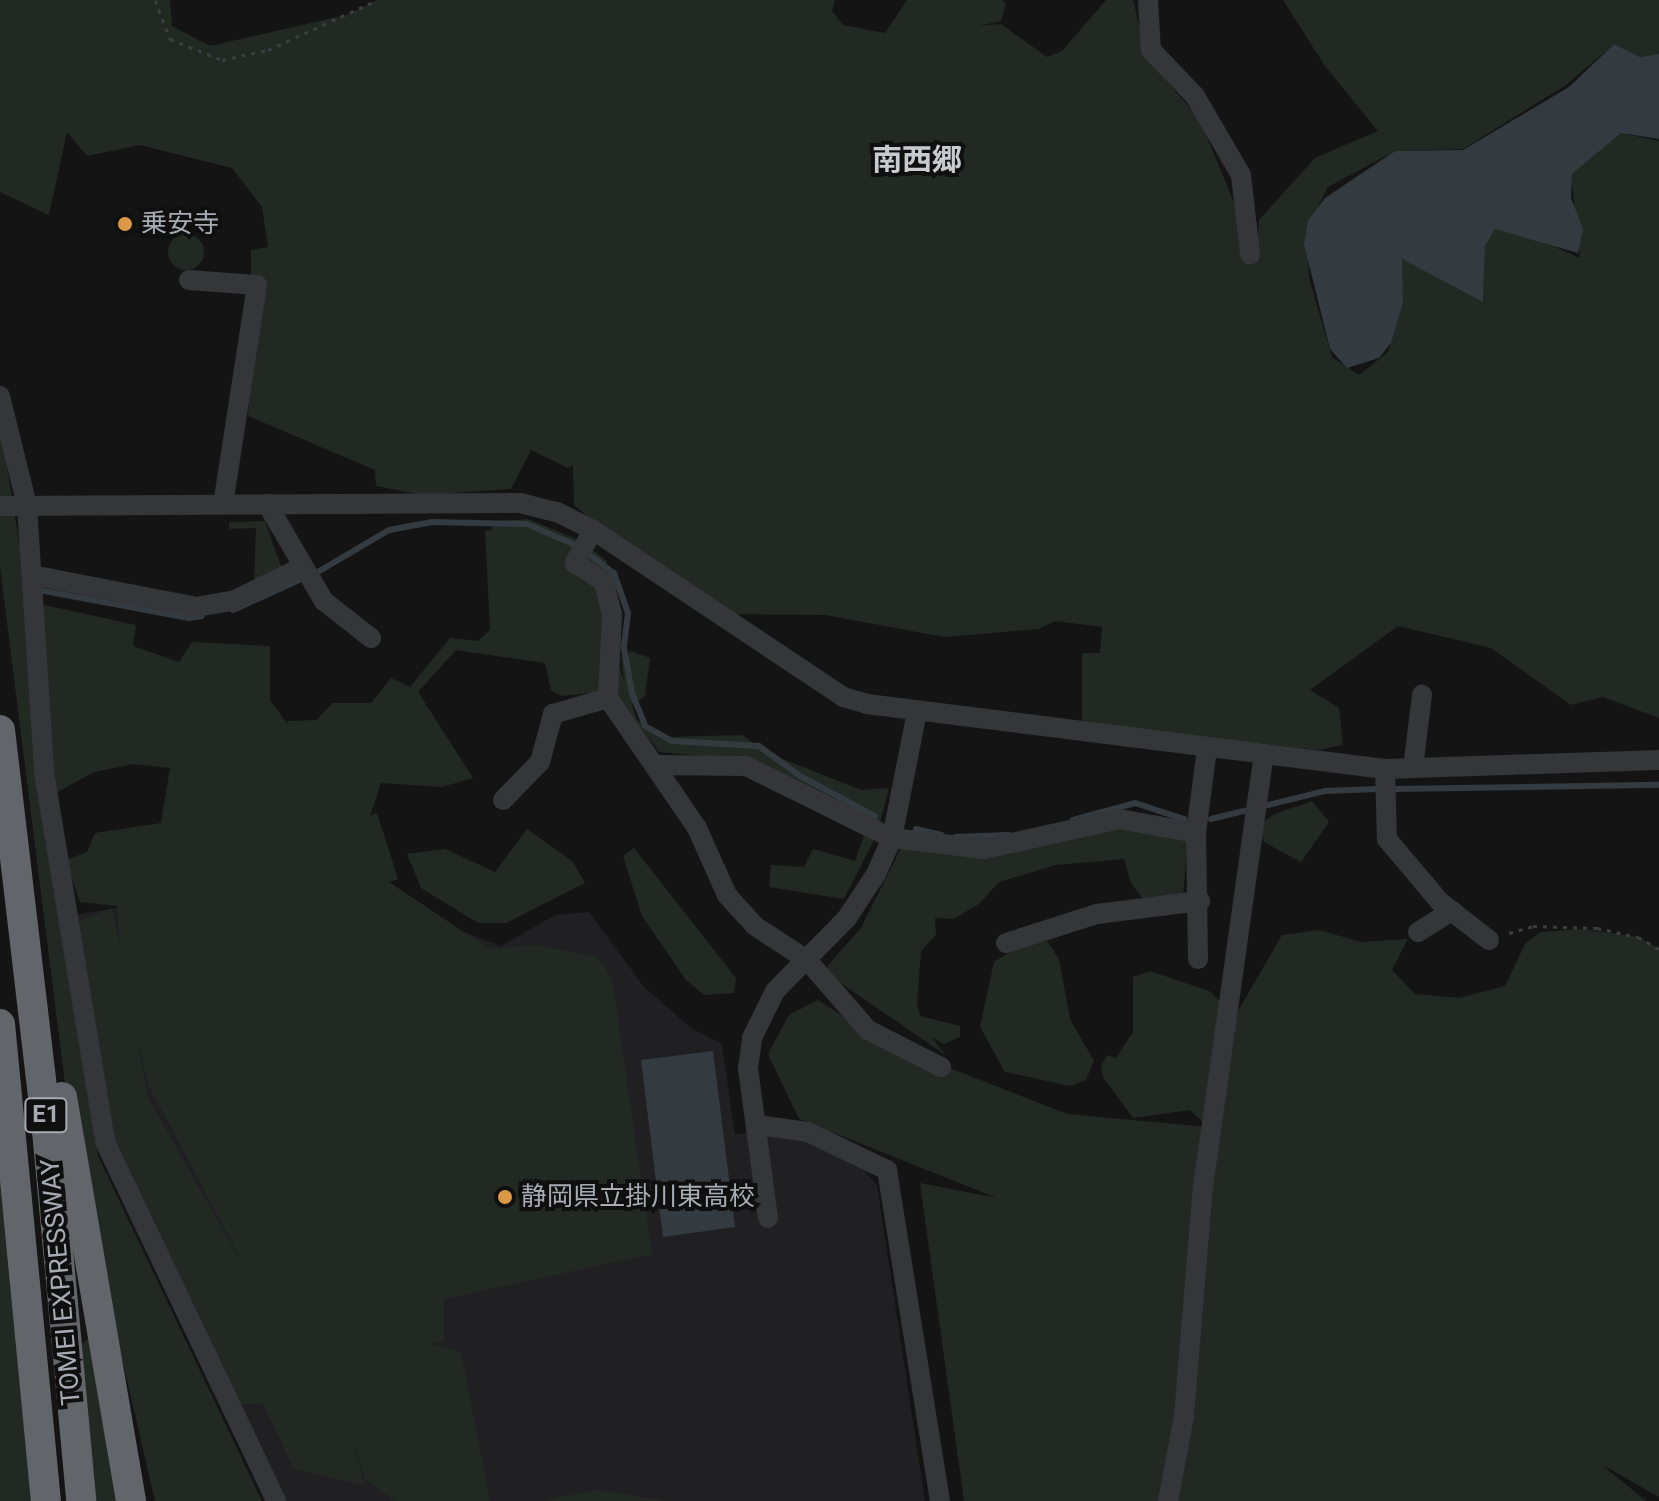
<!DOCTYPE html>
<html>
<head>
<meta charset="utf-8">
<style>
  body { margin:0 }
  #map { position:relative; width:1659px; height:1501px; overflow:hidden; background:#141415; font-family:Roboto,"Noto Sans JP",sans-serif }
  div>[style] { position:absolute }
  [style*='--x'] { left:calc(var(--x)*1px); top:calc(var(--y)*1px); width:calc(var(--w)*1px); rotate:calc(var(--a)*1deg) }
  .built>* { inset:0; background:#202022 }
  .green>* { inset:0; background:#222923 }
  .round { border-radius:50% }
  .water>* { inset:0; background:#333b40 }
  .stream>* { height:6px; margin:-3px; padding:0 3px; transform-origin:3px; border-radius:3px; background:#333b40 }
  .path>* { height:3px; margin-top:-1.5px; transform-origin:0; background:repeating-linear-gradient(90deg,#3b3d40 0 4px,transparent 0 10px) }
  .minor>* { height:20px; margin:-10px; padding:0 10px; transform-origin:10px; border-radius:10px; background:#35363a }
  .highway>* { height:30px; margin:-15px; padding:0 15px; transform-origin:15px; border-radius:15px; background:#62656a }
  .dots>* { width:22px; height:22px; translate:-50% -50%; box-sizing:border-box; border:4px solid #0f0f10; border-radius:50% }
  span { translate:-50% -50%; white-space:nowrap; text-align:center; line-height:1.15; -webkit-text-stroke:8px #0f0f10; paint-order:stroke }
  .shield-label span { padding:2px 6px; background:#0f0f10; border:2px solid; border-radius:6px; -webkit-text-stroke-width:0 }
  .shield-label { font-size:24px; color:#a7acb4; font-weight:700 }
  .poi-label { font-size:26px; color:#a7acb4 }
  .left { translate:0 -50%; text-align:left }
  .street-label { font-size:26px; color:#a7acb4 }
  .quarter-label { font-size:30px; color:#c7cbd0; font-weight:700 }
</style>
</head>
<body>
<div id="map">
  <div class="built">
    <div style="clip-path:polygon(389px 882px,462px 931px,501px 946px,555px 915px,589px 912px,644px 987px,691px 1028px,722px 1044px,735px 1135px,775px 1128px,844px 1148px,877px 1185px,925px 1501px,276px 1501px,67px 916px,160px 901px,176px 887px,240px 917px)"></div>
  </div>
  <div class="green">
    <div style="clip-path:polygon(0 0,170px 0,172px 26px,210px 46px,346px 15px,377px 0,835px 0,832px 11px,843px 25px,885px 33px,907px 0,1001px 0,1006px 3px,1001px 21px,978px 26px,1001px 24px,1047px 57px,1062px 51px,1106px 0,1133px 0,1147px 58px,1200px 120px,1257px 259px,1259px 220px,1315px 158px,1378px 131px,1325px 66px,1283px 0,1659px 0,1659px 55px,1640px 57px,1614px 44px,1566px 85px,1463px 149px,1395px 151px,1328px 187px,1307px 229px,1309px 278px,1332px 357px,1359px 375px,1388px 352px,1403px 303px,1401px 258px,1483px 301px,1485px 246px,1495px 228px,1521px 232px,1580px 258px,1571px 174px,1621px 133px,1659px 141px,1659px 718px,1603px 697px,1571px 705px,1491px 648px,1398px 626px,1310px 690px,1339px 708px,1343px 745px,1318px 750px,1082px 723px,1082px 653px,1100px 653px,1102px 627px,1055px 621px,1038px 629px,944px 637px,826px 615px,718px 614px,643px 564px,574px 505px,573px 465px,568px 468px,531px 450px,511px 489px,423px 495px,376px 486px,375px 470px,248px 416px,257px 285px,251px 275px,251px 250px,268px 247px,262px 207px,232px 168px,140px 145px,87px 156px,67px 132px,49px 215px,0 192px)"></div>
    <div class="round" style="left:168px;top:234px;width:36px;height:36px"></div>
    <div style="clip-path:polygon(evenodd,0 422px,19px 542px,40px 604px,136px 625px,133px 646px,179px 662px,192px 642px,270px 646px,270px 700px,288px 725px,287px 721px,317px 720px,332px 703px,371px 703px,391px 678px,410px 687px,450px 638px,478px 641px,490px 630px,485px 531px,492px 530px,490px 522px,528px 519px,579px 540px,606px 560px,615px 599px,616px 656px,624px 681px,621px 657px,631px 651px,650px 658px,645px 696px,632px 705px,637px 720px,665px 737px,742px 735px,768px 753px,861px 790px,889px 788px,877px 834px,844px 899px,769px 887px,771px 865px,804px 867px,813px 849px,855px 861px,866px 829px,747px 760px,659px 752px,612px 691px,561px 696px,551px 690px,545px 663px,456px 650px,418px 692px,473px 778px,442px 787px,381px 783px,370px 816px,377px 813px,398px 879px,389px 882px,489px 949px,534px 945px,597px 957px,612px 978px,652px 1254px,444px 1299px,444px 1341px,430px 1344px,461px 1352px,490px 1501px,395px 1501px,365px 1479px,350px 1430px,364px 1485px,294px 1469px,263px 1404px,237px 1404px,105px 1142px,71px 950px,98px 1156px,262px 1501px,155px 1501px,73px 1147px,0 567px,0 422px,133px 764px,170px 768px,161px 823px,95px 833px,87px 852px,66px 860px,80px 902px,117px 906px,120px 948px,112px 908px,69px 925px,52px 795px,94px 772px,133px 764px,0 422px,134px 1021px,148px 1084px,256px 1288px,148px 1098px,134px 1021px)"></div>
    <div style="clip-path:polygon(265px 521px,282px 569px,254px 582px,256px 528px,229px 529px,229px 522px)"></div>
    <div style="clip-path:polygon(1312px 801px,1329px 822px,1301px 862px,1264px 842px,1260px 825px,1272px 815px)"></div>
    <div style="clip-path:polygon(1127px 810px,1163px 819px,1188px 836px,1183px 897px,1146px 903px,1131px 883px,1124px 859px,1056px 865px,999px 882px,979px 904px,953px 919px,935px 918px,936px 935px,921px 951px,917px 1003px,920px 1016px,960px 1026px,960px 1037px,944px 1044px,931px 1037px,947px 1056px,823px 971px,861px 928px,907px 836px,961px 853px,1082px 826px)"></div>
    <div style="clip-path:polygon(527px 829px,573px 862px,585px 883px,506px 923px,478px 923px,421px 888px,407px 854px,445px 849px,495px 872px)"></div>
    <div style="clip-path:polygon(634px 848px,736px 978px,734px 993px,704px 995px,686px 980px,642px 916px,623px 856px)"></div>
    <div style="clip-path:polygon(1582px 929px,1638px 937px,1659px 949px,1659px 1497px,1601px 1464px,1646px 1501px,964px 1501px,920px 1183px,997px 1198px,799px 1119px,768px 1054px,789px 1015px,818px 1000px,881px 1041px,1067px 1114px,1208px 1127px,1190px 1110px,1133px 1118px,1103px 1077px,1101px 1066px,1107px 1055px,1116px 1058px,1133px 1032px,1133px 977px,1150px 971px,1209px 991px,1225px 1006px,1215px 1051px,1282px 935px,1319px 930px,1361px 942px,1408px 939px,1392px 970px,1415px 994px,1459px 998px,1505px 986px,1525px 944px,1540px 932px)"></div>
    <div style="clip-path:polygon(1047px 941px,1059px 959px,1070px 1019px,1094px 1061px,1086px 1080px,1070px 1086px,1005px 1072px,980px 1027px,994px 962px,1025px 943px)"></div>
    <div style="clip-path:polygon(0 1148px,2px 1166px,31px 1501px,0 1501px)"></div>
    <div style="clip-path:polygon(90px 1337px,117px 1501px,95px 1501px,79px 1346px)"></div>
    <div style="clip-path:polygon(597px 1490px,669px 1501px,542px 1501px)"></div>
  </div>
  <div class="water">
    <div style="clip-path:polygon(1614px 44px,1640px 57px,1659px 54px,1659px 139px,1621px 133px,1572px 174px,1571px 198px,1583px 229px,1578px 253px,1495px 229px,1485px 246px,1483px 302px,1402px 259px,1403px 303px,1391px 343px,1379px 358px,1347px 368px,1330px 349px,1304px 244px,1308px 221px,1325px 198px,1395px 151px,1463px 150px,1569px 87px)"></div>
    <div style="clip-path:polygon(713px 1051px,735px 1227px,663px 1237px,641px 1060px)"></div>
  </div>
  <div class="stream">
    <div style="--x:587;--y:553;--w:34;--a:37"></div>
    <div style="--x:614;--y:573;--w:42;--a:70.7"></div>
    <div style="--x:628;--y:613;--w:35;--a:97"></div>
    <div style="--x:624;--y:648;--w:46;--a:79.9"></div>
    <div style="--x:632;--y:693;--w:35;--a:68"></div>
    <div style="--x:645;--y:726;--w:31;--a:29"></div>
    <div style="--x:672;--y:741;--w:87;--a:3.3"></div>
    <div style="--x:759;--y:746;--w:51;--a:36.2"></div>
    <div style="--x:800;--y:776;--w:85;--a:28.1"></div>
    <div style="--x:316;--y:573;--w:85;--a:-30.5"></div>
    <div style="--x:389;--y:530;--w:44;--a:-10.5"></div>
    <div style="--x:432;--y:522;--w:95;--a:1.2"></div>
    <div style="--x:527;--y:524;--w:55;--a:23.7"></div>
    <div style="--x:39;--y:590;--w:153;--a:10.6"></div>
    <div style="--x:189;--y:618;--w:13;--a:-9"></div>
    <div style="--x:233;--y:610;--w:72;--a:-24.4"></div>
    <div style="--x:1394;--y:789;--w:265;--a:-0.9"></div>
    <div style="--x:1211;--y:819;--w:117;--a:-13.8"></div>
    <div style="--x:1325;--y:791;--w:52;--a:-2.2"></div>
    <div style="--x:1073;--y:820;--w:64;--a:-15.3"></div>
    <div style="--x:1135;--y:803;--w:52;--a:18.1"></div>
    <div style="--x:916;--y:829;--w:26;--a:13"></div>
    <div style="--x:956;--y:837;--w:52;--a:-2.2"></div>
  </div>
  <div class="path">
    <div style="--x:155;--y:0;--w:42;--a:69"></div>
    <div style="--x:170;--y:39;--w:56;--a:22"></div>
    <div style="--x:222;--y:60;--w:47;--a:-12.3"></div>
    <div style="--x:268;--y:50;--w:120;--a:-24.6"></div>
    <div style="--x:1509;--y:933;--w:25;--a:-16"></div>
    <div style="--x:1533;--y:926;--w:64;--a:1.8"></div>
    <div style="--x:1597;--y:928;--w:42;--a:12.4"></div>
    <div style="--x:1638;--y:937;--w:24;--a:30"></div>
  </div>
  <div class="minor">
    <div style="--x:1148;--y:0;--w:50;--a:86.6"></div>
    <div style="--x:1151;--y:50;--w:64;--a:46.3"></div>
    <div style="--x:1195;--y:96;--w:91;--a:59.8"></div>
    <div style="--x:1241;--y:175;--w:80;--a:83.5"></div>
    <div style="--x:189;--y:280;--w:68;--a:4.2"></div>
    <div style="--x:257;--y:285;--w:222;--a:98.8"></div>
    <div style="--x:0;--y:396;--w:113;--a:76.2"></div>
    <div style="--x:27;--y:506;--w:267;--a:86.3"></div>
    <div style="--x:44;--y:772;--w:375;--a:80.6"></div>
    <div style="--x:105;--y:1142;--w:398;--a:64.5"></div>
    <div style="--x:267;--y:504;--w:113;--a:59.6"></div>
    <div style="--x:324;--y:601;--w:60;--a:38.2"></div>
    <div style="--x:0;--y:506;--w:520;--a:-0.33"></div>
    <div style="--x:520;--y:503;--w:38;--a:14"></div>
    <div style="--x:557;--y:512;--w:40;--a:26.6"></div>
    <div style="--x:593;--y:530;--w:301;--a:33.7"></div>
    <div style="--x:843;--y:697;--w:25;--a:16"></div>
    <div style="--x:867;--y:704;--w:522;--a:7.15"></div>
    <div style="--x:1385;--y:769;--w:274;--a:-1.9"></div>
    <div style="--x:593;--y:530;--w:38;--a:119"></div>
    <div style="--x:575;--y:563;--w:35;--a:33"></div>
    <div style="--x:604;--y:582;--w:34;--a:76"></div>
    <div style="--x:612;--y:615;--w:83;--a:92.8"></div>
    <div style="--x:608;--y:698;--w:158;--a:55.6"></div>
    <div style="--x:697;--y:828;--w:73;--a:65.9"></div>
    <div style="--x:727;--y:895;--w:42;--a:47.9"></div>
    <div style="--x:755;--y:926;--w:62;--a:33.2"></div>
    <div style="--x:807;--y:960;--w:93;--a:48.9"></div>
    <div style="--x:868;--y:1030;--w:82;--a:26.9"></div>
    <div style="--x:32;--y:575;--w:167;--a:11"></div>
    <div style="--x:196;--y:607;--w:40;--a:-10"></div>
    <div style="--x:235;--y:600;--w:75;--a:-26.2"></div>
    <div style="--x:655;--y:765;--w:91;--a:0.6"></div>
    <div style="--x:746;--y:766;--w:163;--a:26.3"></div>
    <div style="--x:892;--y:838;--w:93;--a:6.8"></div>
    <div style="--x:984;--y:849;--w:138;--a:-12.5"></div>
    <div style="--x:1119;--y:819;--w:78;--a:10.3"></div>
    <div style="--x:1413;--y:768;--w:74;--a:-83"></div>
    <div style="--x:1385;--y:769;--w:70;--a:88.4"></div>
    <div style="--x:1387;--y:839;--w:82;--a:49.9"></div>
    <div style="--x:1440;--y:902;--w:62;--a:37.8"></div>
    <div style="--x:503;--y:800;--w:53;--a:-45.8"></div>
    <div style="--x:540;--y:762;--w:50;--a:-74.8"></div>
    <div style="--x:553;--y:714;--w:57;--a:-16.2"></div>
    <div style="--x:1418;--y:932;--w:40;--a:-32"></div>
    <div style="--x:1006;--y:943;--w:96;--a:-17.7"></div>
    <div style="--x:1097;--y:914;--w:104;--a:-7.2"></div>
    <div style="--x:1198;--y:959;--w:126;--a:-90.9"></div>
    <div style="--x:1196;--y:833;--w:86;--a:-82.6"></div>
    <div style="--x:757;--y:1125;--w:51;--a:7.8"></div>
    <div style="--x:808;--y:1132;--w:88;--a:25.7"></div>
    <div style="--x:887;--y:1170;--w:335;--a:80.9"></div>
    <div style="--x:768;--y:1218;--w:151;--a:-97.6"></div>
    <div style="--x:748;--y:1068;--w:30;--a:-82"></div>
    <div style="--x:752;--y:1038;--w:52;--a:-63.9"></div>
    <div style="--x:775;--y:991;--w:103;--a:-45.4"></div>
    <div style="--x:847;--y:918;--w:53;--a:-56.6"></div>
    <div style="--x:876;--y:874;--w:39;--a:-66"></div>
    <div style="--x:892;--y:838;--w:128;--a:-78.8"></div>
    <div style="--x:1168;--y:1501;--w:86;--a:-79.3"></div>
    <div style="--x:1184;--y:1416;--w:230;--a:-85.3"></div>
    <div style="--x:1203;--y:1187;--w:436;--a:-82"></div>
  </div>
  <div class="highway">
    <div style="--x:0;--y:730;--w:404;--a:83.3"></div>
    <div style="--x:47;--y:1131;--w:372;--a:84.7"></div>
    <div style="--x:0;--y:1024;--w:479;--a:84.5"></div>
    <div style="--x:62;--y:1097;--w:410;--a:80.3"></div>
  </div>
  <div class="dots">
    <div style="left:125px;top:224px;background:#db9846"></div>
    <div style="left:505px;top:1197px;background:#db9846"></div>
  </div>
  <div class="shield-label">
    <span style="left:46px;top:1115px">E1</span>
  </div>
  <div class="poi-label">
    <span class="left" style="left:141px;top:224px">乗安寺</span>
    <span class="left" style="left:521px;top:1197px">静岡県立掛川東高校</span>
  </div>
  <div class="street-label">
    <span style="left:61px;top:1282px;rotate:-95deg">TOMEI EXPRESSWAY</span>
  </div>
  <div class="quarter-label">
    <span style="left:917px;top:160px">南西郷</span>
  </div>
</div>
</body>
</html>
